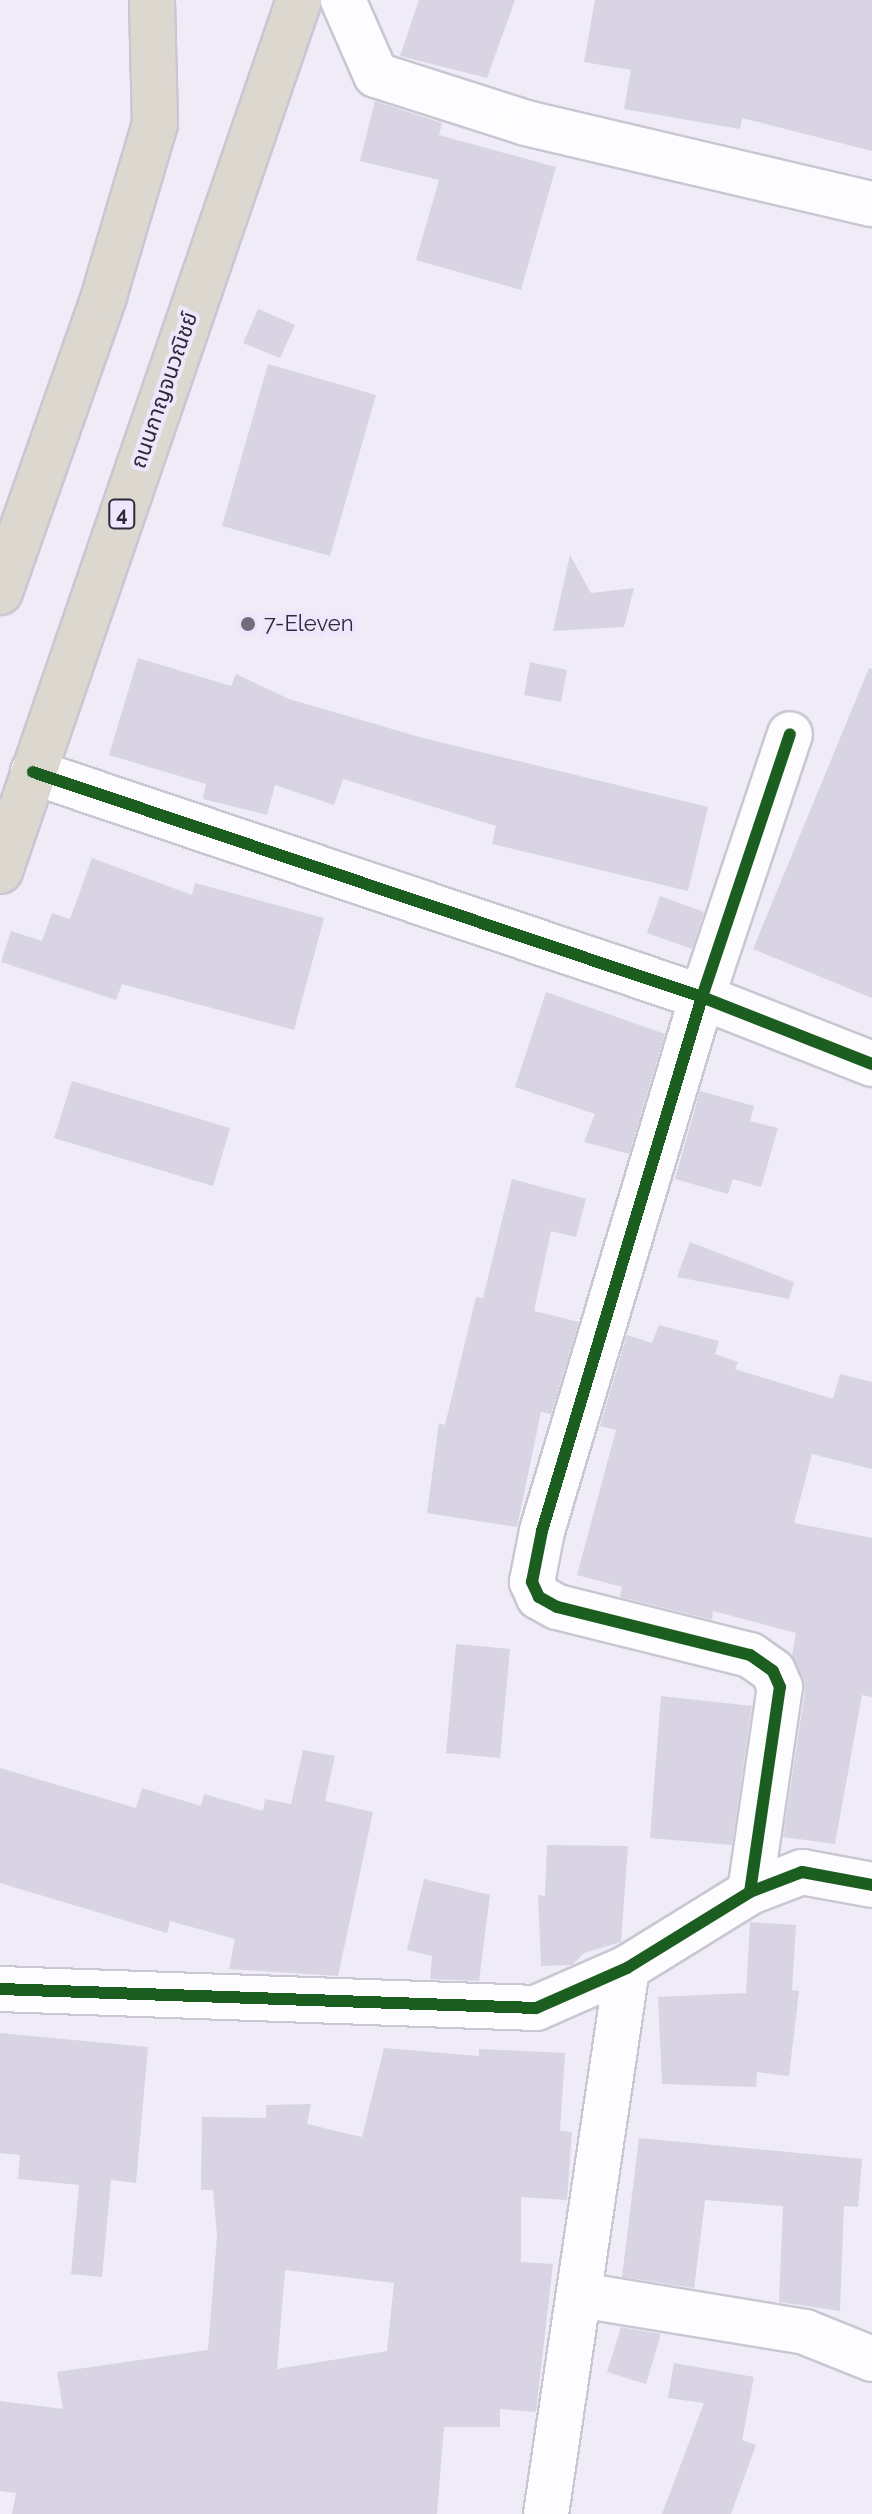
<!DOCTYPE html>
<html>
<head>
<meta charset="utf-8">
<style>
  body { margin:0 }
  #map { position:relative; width:872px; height:2514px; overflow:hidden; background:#efebf7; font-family:Raleway,"Noto Sans Thai",sans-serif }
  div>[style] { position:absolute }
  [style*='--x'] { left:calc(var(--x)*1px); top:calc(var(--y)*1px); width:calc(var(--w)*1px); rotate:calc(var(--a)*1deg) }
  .building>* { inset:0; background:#d8d4e3 }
  .roads { filter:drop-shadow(2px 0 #cac6d2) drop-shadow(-2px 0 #cac6d2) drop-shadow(0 2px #cac6d2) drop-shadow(0 -2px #cac6d2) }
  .street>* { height:44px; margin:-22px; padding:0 22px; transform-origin:22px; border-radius:22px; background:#fdfcfe }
  .highway>* { height:44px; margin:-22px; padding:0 22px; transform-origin:22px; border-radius:22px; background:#dcd8d0 }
  .cycleway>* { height:12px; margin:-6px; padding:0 6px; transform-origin:6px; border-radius:6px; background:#1b5e20 }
  .dots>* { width:22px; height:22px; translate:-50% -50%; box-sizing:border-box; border:4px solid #ede6fc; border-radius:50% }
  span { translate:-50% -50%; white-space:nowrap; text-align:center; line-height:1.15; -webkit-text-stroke:8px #ede6fc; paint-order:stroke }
  .shield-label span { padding:2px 6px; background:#ede6fc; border:2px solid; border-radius:6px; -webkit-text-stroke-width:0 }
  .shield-label { font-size:20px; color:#2d2937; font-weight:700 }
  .street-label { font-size:22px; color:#2d2937 }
  .poi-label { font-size:22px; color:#2d2937 }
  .left { translate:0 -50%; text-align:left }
</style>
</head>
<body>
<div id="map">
  <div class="building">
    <div style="clip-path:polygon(419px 0,515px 0,487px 78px,400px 56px)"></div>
    <div style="clip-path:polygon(595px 0,872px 0,872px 151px,742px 118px,740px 129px,624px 109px,631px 70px,584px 62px)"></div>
    <div style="clip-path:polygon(375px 101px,442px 123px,439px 135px,556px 167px,521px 290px,416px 260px,439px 180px,360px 161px)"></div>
    <div style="clip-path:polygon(258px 309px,295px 325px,280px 358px,243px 343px)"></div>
    <div style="clip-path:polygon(268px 364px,376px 395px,330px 556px,222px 526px)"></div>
    <div style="clip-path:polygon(570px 555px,591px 593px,634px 588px,624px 627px,553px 631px)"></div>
    <div style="clip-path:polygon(138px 658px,231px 686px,236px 674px,289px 699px,423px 738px,708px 807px,688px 891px,492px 844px,496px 826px,343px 779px,334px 805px,275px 785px,267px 815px,203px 799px,206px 784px,109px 755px)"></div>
    <div style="clip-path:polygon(530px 662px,567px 670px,561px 702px,524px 695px)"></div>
    <div style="clip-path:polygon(869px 668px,872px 669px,872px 998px,753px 949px)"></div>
    <div style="clip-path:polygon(92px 858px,192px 895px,195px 883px,324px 918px,294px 1030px,122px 984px,116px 1000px,1px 962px,11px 931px,42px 941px,52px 913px,70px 919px)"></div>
    <div style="clip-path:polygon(660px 896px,704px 912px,692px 949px,647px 933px)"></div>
    <div style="clip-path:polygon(546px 992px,665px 1034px,629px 1154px,584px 1142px,595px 1114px,515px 1087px)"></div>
    <div style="clip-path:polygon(72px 1081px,230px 1128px,213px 1186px,54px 1138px)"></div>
    <div style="clip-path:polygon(700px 1091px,754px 1106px,750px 1121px,778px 1128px,761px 1187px,733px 1179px,728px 1194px,675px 1179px)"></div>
    <div style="clip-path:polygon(512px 1179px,586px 1199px,576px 1237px,551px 1231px,534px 1311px,579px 1322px,551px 1414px,541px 1412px,517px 1527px,427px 1513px,439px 1423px,445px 1425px,476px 1297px,483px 1298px)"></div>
    <div style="clip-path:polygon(690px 1242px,794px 1282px,789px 1299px,677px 1277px)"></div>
    <div style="clip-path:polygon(659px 1325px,719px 1341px,715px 1354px,738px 1362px,735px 1369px,833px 1399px,840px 1374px,872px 1382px,872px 1469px,812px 1454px,794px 1523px,872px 1538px,872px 1697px,862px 1695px,835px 1844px,783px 1837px,805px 1691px,792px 1656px,796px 1633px,713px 1611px,712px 1620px,620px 1597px,622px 1587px,577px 1575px,616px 1430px,600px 1426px,627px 1335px,652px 1343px)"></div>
    <div style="clip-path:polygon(456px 1644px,510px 1649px,500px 1758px,446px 1753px)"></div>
    <div style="clip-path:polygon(661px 1696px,752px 1706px,732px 1845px,650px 1838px)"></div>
    <div style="clip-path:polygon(303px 1750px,335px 1756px,325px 1801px,373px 1812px,338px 1976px,229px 1969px,235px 1939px,170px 1921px,167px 1933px,0 1883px,0 1768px,136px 1808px,142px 1788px,201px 1806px,204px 1794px,263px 1811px,265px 1799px,291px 1804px)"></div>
    <div style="clip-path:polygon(547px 1845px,628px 1846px,621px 1942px,584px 1953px,572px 1965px,541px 1966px,538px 1895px,545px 1896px)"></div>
    <div style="clip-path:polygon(424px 1879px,490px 1895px,479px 1981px,430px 1979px,432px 1956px,407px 1950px)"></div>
    <div style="clip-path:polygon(750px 1922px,796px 1925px,792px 1990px,799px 1991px,789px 2076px,757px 2072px,756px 2087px,662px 2084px,658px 1997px,746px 1993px)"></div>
    <div style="clip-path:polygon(0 2033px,148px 2047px,136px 2183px,111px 2180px,102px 2277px,71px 2274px,79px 2185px,18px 2179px,20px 2155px,0 2153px)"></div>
    <div style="clip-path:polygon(evenodd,384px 2048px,479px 2056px,479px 2049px,565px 2053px,560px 2131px,572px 2132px,567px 2200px,521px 2197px,521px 2262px,553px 2264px,536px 2412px,500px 2409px,500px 2427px,444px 2427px,437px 2514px,12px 2514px,16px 2493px,0 2491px,0 2401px,63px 2409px,57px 2372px,208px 2350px,217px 2236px,213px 2190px,201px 2190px,202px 2117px,266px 2118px,266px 2105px,311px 2104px,307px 2124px,362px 2137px,384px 2048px,285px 2270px,394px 2283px,387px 2351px,277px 2369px,285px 2270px)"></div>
    <div style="clip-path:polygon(639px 2138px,862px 2159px,858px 2207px,844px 2206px,840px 2311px,779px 2302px,783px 2206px,705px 2200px,694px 2288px,622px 2277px)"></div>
    <div style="clip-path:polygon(621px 2327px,661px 2334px,646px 2384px,607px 2372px)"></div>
    <div style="clip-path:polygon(674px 2363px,754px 2377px,742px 2440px,756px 2445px,731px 2514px,662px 2514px,704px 2403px,668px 2398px)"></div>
  </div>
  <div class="roads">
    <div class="street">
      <div style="--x:343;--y:0;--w:82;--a:66.3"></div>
      <div style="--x:376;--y:75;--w:157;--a:17.7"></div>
      <div style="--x:526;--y:123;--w:355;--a:13.2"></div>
      <div style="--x:33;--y:772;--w:706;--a:18.59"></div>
      <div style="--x:702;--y:997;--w:183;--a:21.5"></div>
      <div style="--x:750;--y:1892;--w:207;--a:-81.7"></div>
      <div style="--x:780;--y:1687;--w:17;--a:-114"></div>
      <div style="--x:773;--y:1671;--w:28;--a:-145"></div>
      <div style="--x:750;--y:1655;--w:199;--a:-166"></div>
      <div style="--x:557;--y:1607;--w:21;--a:-151"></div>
      <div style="--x:539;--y:1597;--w:17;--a:-115"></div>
      <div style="--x:532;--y:1582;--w:52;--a:-78.9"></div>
      <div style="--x:542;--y:1531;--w:557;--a:-73.32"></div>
      <div style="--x:702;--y:997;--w:277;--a:-71.5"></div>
      <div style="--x:0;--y:1989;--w:536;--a:2.03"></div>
      <div style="--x:536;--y:2008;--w:99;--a:-23.7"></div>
      <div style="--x:627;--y:1968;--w:145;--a:-31.7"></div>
      <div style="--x:750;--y:1892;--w:56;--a:-21"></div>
      <div style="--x:802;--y:1872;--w:71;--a:10.5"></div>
      <div style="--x:580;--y:2295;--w:228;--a:9.3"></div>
      <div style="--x:805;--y:2332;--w:72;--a:21.9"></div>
      <div style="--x:546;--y:2514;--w:552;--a:-81.56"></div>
    </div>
    <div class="highway">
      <div style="--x:0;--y:592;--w:314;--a:-70.6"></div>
      <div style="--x:104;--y:296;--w:179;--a:-73.5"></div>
      <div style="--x:155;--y:124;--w:124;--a:-91.4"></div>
      <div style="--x:0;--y:871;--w:921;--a:-71.05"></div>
    </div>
  </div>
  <div class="cycleway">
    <div style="--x:33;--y:772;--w:706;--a:18.59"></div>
    <div style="--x:702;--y:997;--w:183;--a:21.5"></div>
    <div style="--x:750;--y:1892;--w:207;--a:-81.7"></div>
    <div style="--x:780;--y:1687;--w:17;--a:-114"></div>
    <div style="--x:773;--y:1671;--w:28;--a:-145"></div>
    <div style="--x:750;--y:1655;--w:199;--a:-166"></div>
    <div style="--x:557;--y:1607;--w:21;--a:-151"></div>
    <div style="--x:539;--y:1597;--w:17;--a:-115"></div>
    <div style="--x:532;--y:1582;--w:52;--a:-78.9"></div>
    <div style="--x:542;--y:1531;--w:557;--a:-73.32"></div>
    <div style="--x:702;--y:997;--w:277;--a:-71.5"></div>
    <div style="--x:0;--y:1989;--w:536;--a:2.03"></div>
    <div style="--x:536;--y:2008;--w:99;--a:-23.7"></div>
    <div style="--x:627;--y:1968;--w:145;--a:-31.7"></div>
    <div style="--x:750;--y:1892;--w:56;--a:-21"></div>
    <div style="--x:802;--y:1872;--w:71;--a:10.5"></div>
  </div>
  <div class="dots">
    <div style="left:248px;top:624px;background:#716d7a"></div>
  </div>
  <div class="shield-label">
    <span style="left:122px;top:514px">4</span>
  </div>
  <div class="street-label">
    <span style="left:164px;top:390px;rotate:-71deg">ถนนกาญจนวณิชย์</span>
  </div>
  <div class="poi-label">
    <span class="left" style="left:264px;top:624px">7-Eleven</span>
  </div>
</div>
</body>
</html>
